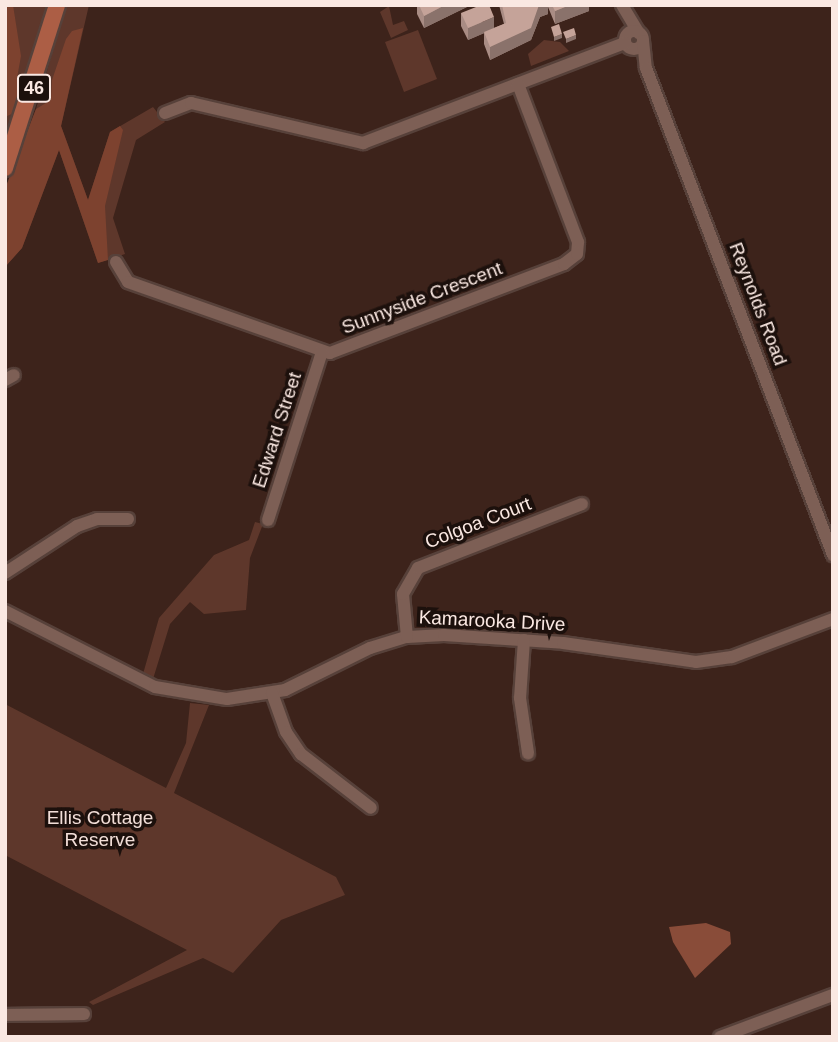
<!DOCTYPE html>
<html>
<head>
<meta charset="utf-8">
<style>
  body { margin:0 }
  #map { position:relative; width:838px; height:1042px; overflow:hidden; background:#3d231b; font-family:Arial,sans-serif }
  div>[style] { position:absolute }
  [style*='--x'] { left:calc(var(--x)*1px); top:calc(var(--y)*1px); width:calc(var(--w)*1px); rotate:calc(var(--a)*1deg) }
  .green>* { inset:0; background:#5e372b }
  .forest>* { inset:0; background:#7d422f }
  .water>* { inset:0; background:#894c39 }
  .roads { filter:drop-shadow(2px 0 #57413a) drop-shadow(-2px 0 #57413a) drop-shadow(0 2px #57413a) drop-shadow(0 -2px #57413a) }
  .minor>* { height:12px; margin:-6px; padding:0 6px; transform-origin:6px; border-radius:6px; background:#7d5f55 }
  .minor>.ring { margin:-6px; padding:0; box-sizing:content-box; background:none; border:12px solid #7d5f55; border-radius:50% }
  .major>* { height:16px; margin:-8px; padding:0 8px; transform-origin:8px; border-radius:8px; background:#ac5e45 }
  .wall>* { inset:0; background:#a98c84 }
  .shaded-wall>* { inset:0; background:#8a726b }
  .building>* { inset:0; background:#c5a399 }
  span { translate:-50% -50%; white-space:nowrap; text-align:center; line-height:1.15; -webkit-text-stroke:7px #1c100c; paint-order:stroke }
  .shield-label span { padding:2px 5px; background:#1c100c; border:2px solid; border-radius:5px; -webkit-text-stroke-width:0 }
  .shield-label { font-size:18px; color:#fae8e2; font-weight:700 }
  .street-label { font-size:19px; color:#fae8e2 }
  .park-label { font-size:19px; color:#f2ded8 }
  .frame { position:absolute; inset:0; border:7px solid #fae8e2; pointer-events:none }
</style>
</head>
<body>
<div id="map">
  <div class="green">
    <div style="clip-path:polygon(5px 5px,48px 5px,5px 144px)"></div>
    <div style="clip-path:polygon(66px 5px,89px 5px,61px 126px,88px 200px,110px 132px,153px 107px,165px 122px,136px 140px,113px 218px,125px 254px,98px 263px,59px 150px,22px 248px,5px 267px,5px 189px,36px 109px)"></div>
    <div style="clip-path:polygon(389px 6px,393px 25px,404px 21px,408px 30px,391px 38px,380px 12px)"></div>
    <div style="clip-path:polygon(418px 30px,437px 79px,404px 92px,385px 42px)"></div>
    <div style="clip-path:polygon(544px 40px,560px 42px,569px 51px,531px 66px,528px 54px)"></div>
    <div style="clip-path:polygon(255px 522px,263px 524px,250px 558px,246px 610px,204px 614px,190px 602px,170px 624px,153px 679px,143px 674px,159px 618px,214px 555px,249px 540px)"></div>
    <div style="clip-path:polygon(190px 703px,209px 705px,174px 793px,336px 877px,345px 895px,281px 920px,233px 973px,203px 958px,93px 1005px,89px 1002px,187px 950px,5px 855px,5px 704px,166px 788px,186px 743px)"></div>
  </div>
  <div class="forest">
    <div style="clip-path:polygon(5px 5px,13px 5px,21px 56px,17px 78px,23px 91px,16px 112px,5px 117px)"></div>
    <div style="clip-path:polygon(83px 28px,61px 126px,88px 200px,110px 132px,120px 126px,123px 130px,105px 206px,108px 260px,98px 263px,59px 150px,22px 248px,5px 267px,5px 189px,36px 109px,51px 100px,52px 80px,66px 39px,72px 31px)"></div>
  </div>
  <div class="water">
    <div style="clip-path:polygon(706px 923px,730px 932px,731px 944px,695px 978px,673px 942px,669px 927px)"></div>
  </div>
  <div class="roads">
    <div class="minor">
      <div style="--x:622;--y:5;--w:33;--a:59"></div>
      <div class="ring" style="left:625px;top:31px;width:6px;height:6px"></div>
      <div style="--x:643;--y:41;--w:27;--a:84"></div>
      <div style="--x:646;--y:68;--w:522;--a:68.99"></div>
      <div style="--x:165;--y:113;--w:28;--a:-21"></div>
      <div style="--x:191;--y:103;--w:177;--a:13.1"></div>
      <div style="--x:363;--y:143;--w:280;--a:-20.9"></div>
      <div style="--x:116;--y:262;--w:23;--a:59"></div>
      <div style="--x:128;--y:282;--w:214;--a:19.4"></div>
      <div style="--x:330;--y:353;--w:250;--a:-20.8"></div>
      <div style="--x:564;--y:264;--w:16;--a:-38"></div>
      <div style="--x:577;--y:254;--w:12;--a:-85"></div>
      <div style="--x:578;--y:242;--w:169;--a:-110.8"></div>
      <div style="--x:5;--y:380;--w:10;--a:-29"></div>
      <div style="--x:268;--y:520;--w:176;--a:-72.2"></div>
      <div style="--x:5;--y:573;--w:86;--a:-33.1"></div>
      <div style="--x:77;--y:526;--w:21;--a:-19"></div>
      <div style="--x:97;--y:519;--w:31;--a:0"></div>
      <div style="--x:5;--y:611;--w:168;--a:26.9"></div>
      <div style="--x:155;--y:687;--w:73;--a:9.5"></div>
      <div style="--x:227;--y:699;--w:59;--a:-8.8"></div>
      <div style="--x:285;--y:690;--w:95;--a:-26.3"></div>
      <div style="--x:370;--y:648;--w:39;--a:-17"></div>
      <div style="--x:407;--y:637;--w:37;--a:-3"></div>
      <div style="--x:444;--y:635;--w:119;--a:3.8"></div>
      <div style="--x:563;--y:643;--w:134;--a:8.1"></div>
      <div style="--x:696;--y:662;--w:36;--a:-8"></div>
      <div style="--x:732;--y:657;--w:108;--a:-20.6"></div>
      <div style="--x:407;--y:637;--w:43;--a:-95.3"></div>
      <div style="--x:403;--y:594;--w:30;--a:-60"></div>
      <div style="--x:418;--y:568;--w:176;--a:-21.3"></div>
      <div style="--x:524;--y:640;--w:58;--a:93.9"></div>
      <div style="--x:520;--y:698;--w:56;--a:81.7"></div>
      <div style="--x:272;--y:693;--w:41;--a:70.3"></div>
      <div style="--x:286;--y:732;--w:27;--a:56"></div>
      <div style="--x:301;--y:754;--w:88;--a:37.6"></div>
      <div style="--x:5;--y:1015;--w:79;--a:-0.7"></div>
      <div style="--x:720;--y:1037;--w:121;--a:-20.4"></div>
    </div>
    <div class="major">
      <div style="--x:5;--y:168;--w:171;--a:-72.3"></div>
    </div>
  </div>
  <div class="wall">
    <div style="clip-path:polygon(417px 5px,471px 5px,424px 28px,417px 14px)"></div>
    <div style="clip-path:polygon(499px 5px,589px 5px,589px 11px,555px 24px,548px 7px,548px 14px,540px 17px,531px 40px,490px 60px,484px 44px,484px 33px,468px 40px,461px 26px,461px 13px,494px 28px,504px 24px)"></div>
  </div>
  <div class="shaded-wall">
    <div style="clip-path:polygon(445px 5px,471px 5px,424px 28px,424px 16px)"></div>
    <div style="clip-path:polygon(539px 5px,548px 5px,548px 14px,540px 17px,531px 40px,490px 60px,490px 47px)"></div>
    <div style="clip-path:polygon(570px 5px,589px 5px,589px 11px,555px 24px,555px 11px)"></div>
    <div style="clip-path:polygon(494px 17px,494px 29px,468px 40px,468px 28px)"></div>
    <div style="clip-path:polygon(562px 34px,562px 38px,554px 41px,554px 37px)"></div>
    <div style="clip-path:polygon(576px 35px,576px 39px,566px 43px,566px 39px)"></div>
  </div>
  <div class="building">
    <div style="clip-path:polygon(419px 5px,445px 5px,424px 16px)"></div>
    <div style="clip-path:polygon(481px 5px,489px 5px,494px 17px,468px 28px,461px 13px)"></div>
    <div style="clip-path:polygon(502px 5px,539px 5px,531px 28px,490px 47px,484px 32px,506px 23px)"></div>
    <div style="clip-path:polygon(552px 5px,570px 5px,555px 11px)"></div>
    <div style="clip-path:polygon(559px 24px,562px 34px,554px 37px,551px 27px)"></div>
    <div style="clip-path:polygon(574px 28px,576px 35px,566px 39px,563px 32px)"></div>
  </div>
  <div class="shield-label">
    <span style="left:34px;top:88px">46</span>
  </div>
  <div class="street-label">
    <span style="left:422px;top:298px;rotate:-21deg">Sunnyside Crescent</span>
    <span style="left:758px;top:304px;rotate:69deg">Reynolds Road</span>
    <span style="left:277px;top:430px;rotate:-72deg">Edward Street</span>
    <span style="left:478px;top:523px;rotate:-21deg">Colgoa Court</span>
    <span style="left:492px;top:621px;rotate:3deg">Kamarooka Drive</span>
  </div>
  <div class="park-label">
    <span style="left:100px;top:829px">Ellis Cottage<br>Reserve</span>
  </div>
  <div class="frame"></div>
</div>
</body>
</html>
